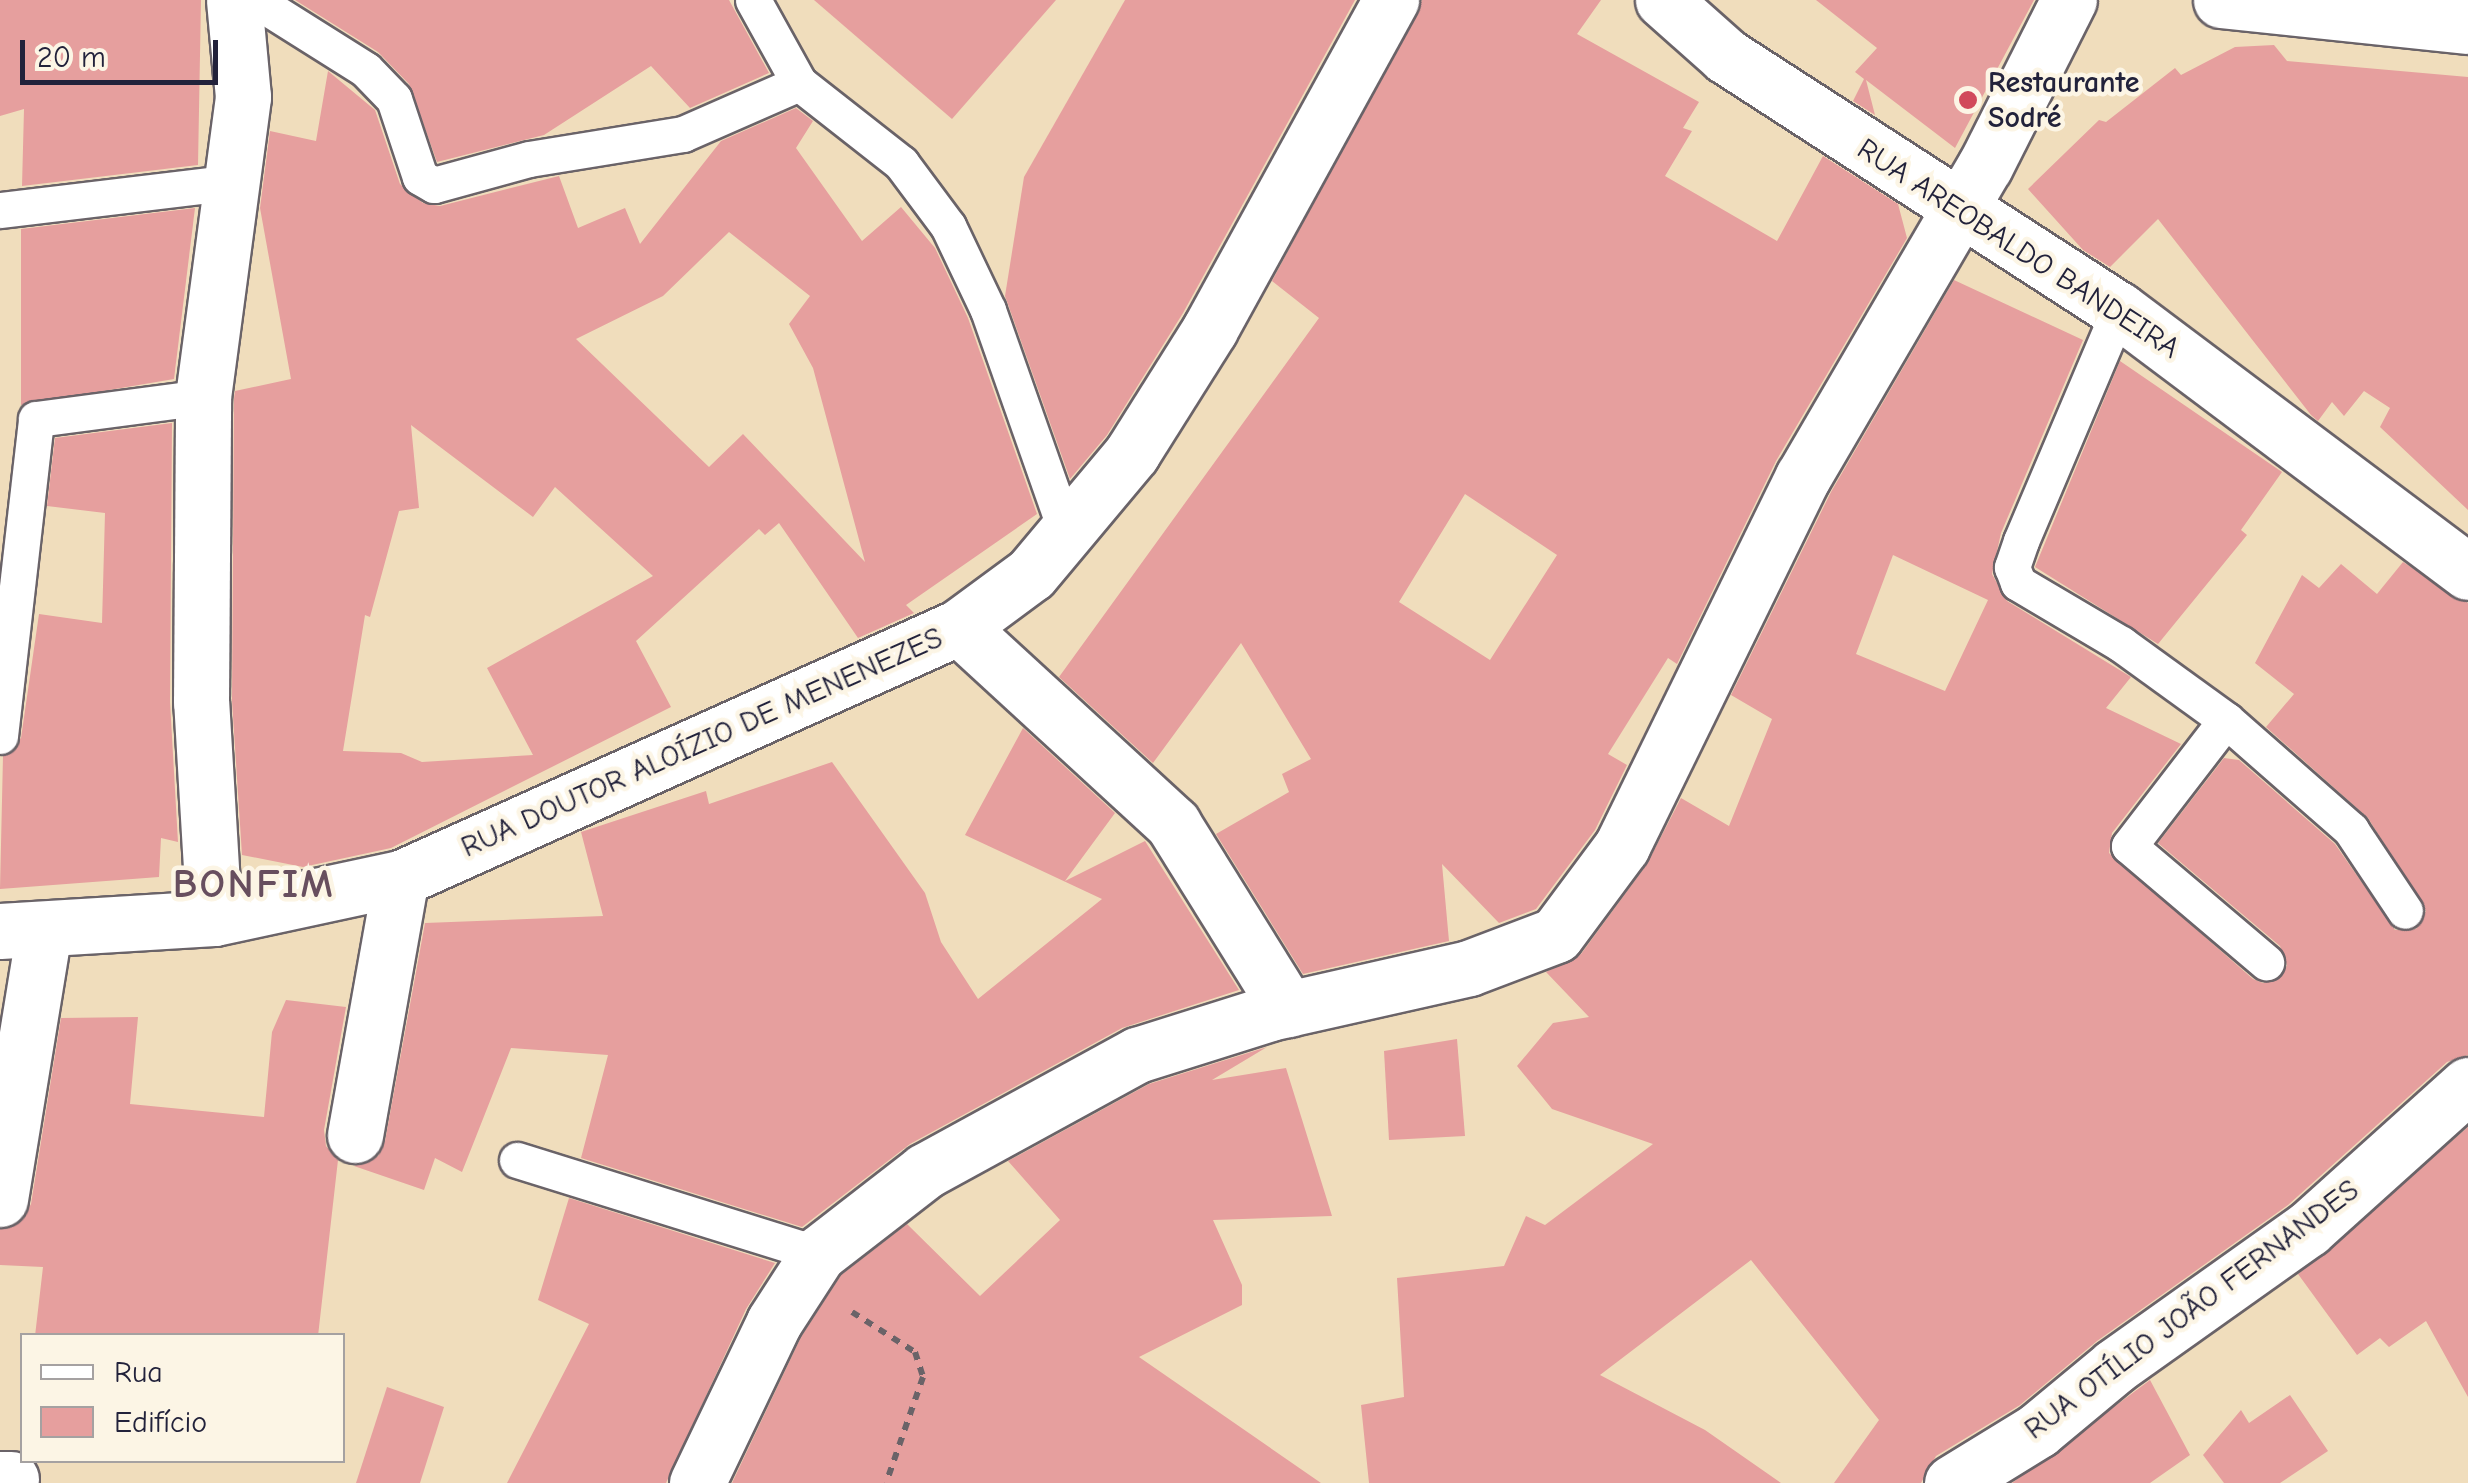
<!DOCTYPE html>
<html>
<head>
<meta charset="utf-8">
<style>
  body { margin:0 }
  #map { position:relative; width:2468px; height:1483px; overflow:hidden; background:#f0ddbc; font-family:"Comic Neue",sans-serif }
  div>[style] { position:absolute }
  [style*='--x'] { left:calc(var(--x)*1px); top:calc(var(--y)*1px); width:calc(var(--w)*1px); rotate:calc(var(--a)*1deg) }
  .building>* { inset:0; background:#e69f9e }
  .path>* { height:6px; margin-top:-3px; transform-origin:0; background:repeating-linear-gradient(90deg,#6a6368 0 8px,transparent 0 16px) }
  .roads { filter:drop-shadow(2px 0 #6a6368) drop-shadow(-2px 0 #6a6368) drop-shadow(0 2px #6a6368) drop-shadow(0 -2px #6a6368) }
  .lane>* { height:35px; margin:-17.5px; padding:0 17.5px; transform-origin:17.5px; border-radius:17.5px; background:#fff }
  .street>* { height:55px; margin:-27.5px; padding:0 27.5px; transform-origin:27.5px; border-radius:27.5px; background:#fff }
  .dots>* { width:28px; height:28px; translate:-50% -50%; box-sizing:border-box; border:5px solid #fcf5e5; border-radius:50% }
  span { translate:-50% -50%; white-space:nowrap; text-align:center; line-height:1.15; -webkit-text-stroke:9px #fcf5e5; paint-order:stroke }
  .poi-label { font-size:30px; color:#22223b; font-weight:700 }
  .left { translate:0 -50%; text-align:left }
  .street-label { font-size:30px; color:#22223b }
  .district-label { font-size:40px; color:#674e5e; font-weight:700; letter-spacing:2.5px }
  .legend { position:absolute; left:20px; top:1333px; width:325px; height:130px; box-sizing:border-box; background:#fcf5e5; border:2px solid #a5a1a1; margin:0; padding:12px 18px; list-style:none; font-size:30px; color:#22223b }
  .legend li { display:flex; align-items:center; gap:20px; height:50px }
  .legend b { width:50px; border:2px solid #a5a1a1 }
  .scale { position:absolute; left:20px; top:40px; width:198px; height:45px; box-sizing:border-box; border:5px solid #22223b; border-top:0; padding-left:12px; font-size:30px; line-height:35px; white-space:nowrap; color:#22223b; -webkit-text-stroke:8px #fcf5e5; paint-order:stroke }
</style>
</head>
<body>
<div id="map">
  <div class="building">
    <div style="clip-path:polygon(0 0,201px 0,198px 165px,22px 186px,24px 109px,0 116px)"></div>
    <div style="clip-path:polygon(295px 0,729px 0,769px 73px,690px 108px,651px 66px,544px 135px,437px 162px,409px 84px,378px 52px)"></div>
    <div style="clip-path:polygon(814px 0,1056px 0,952px 119px)"></div>
    <div style="clip-path:polygon(1125px 0,1355px 0,1183px 313px,1107px 435px,1070px 479px,1005px 296px,1024px 177px)"></div>
    <div style="clip-path:polygon(evenodd,1422px 0,1601px 0,1577px 34px,1699px 102px,1683px 128px,1692px 131px,1665px 176px,1777px 241px,1823px 156px,1898px 204px,1907px 238px,1776px 461px,1677px 664px,1668px 658px,1608px 754px,1627px 765px,1595px 830px,1536px 909px,1499px 923px,1442px 864px,1449px 941px,1303px 974px,1216px 834px,1289px 792px,1282px 774px,1311px 759px,1241px 643px,1153px 763px,1059px 677px,1319px 318px,1272px 281px,1422px 0,1465px 494px,1557px 555px,1490px 660px,1399px 602px,1465px 494px)"></div>
    <div style="clip-path:polygon(1816px 0,2034px 0,1955px 148px,1866px 80px,1875px 115px,1853px 101px,1864px 79px,1855px 72px,1877px 48px)"></div>
    <div style="clip-path:polygon(2274px 45px,2287px 61px,2468px 77px,2468px 510px,2380px 427px,2390px 408px,2364px 391px,2344px 416px,2332px 402px,2318px 421px,2311px 415px,2158px 219px,2110px 267px,2083px 250px,2028px 189px,2099px 120px,2106px 122px,2175px 68px,2181px 75px,2235px 47px)"></div>
    <div style="clip-path:polygon(evenodd,328px 71px,375px 110px,400px 184px,423px 203px,440px 206px,559px 176px,578px 228px,625px 208px,640px 244px,721px 141px,796px 108px,813px 121px,796px 148px,862px 241px,901px 207px,935px 248px,968px 318px,1037px 514px,906px 605px,914px 613px,858px 638px,779px 523px,765px 535px,759px 529px,636px 641px,671px 707px,391px 848px,303px 867px,242px 855px,232px 701px,234px 399px,235px 391px,291px 379px,260px 208px,270px 131px,316px 141px,328px 71px,729px 232px,810px 296px,789px 324px,813px 368px,865px 562px,743px 434px,709px 467px,576px 339px,663px 296px,729px 232px,328px 71px,411px 425px,533px 517px,555px 487px,653px 576px,487px 668px,533px 755px,422px 762px,401px 753px,343px 751px,365px 615px,370px 617px,399px 511px,419px 508px,411px 425px)"></div>
    <div style="clip-path:polygon(195px 208px,174px 379px,21px 405px,21px 229px)"></div>
    <div style="clip-path:polygon(evenodd,1954px 280px,2083px 340px,2001px 533px,1992px 574px,2007px 601px,2131px 677px,2106px 708px,2181px 744px,2112px 833px,2109px 853px,2253px 979px,2263px 983px,2282px 976px,2287px 965px,2280px 946px,2158px 843px,2224px 758px,2239px 760px,2335px 844px,2395px 930px,2416px 929px,2426px 911px,2368px 818px,2266px 727px,2294px 694px,2255px 663px,2302px 575px,2319px 588px,2341px 564px,2377px 594px,2403px 562px,2468px 603px,2468px 1055px,2447px 1062px,2288px 1205px,2097px 1341px,2020px 1405px,1936px 1456px,1921px 1483px,1834px 1483px,1879px 1420px,1751px 1260px,1600px 1375px,1705px 1430px,1781px 1483px,1369px 1483px,1361px 1405px,1404px 1397px,1397px 1278px,1504px 1266px,1526px 1216px,1545px 1225px,1653px 1144px,1552px 1109px,1517px 1066px,1553px 1023px,1589px 1017px,1546px 972px,1581px 954px,1647px 864px,1681px 798px,1729px 826px,1772px 719px,1731px 695px,1831px 492px,1954px 280px,1893px 555px,1988px 600px,1945px 691px,1856px 654px,1893px 555px)"></div>
    <div style="clip-path:polygon(2120px 361px,2282px 472px,2241px 530px,2247px 535px,2158px 644px,2035px 567px)"></div>
    <div style="clip-path:polygon(172px 423px,170px 702px,178px 842px,161px 838px,159px 877px,0 889px,3px 756px,21px 738px,39px 614px,102px 623px,105px 513px,47px 506px,55px 438px)"></div>
    <div style="clip-path:polygon(1023px 728px,1115px 813px,1065px 881px,1145px 841px,1239px 990px,1122px 1028px,910px 1144px,802px 1227px,581px 1158px,608px 1055px,511px 1048px,462px 1172px,435px 1158px,424px 1190px,354px 1166px,378px 1156px,385px 1141px,425px 923px,603px 916px,581px 832px,706px 791px,709px 804px,832px 762px,925px 893px,941px 942px,978px 999px,1102px 899px,965px 835px)"></div>
    <div style="clip-path:polygon(286px 1000px,346px 1007px,324px 1130px,326px 1146px,338px 1160px,318px 1336px,35px 1336px,43px 1267px,0 1265px,0 1229px,23px 1219px,31px 1204px,61px 1018px,138px 1017px,130px 1104px,264px 1117px,272px 1032px)"></div>
    <div style="clip-path:polygon(1457px 1039px,1465px 1136px,1389px 1140px,1384px 1051px)"></div>
    <div style="clip-path:polygon(1267px 1047px,1212px 1080px,1286px 1068px,1332px 1216px,1213px 1220px,1242px 1285px,1242px 1305px,1139px 1357px,1321px 1483px,732px 1483px,801px 1337px,841px 1275px,907px 1224px,980px 1296px,1060px 1220px,1008px 1161px,1149px 1084px)"></div>
    <div style="clip-path:polygon(2468px 1127px,2468px 1397px,2426px 1321px,2389px 1347px,2380px 1338px,2357px 1355px,2298px 1274px)"></div>
    <div style="clip-path:polygon(569px 1198px,775px 1263px,746px 1309px,666px 1483px,507px 1483px,589px 1324px,538px 1300px)"></div>
    <div style="clip-path:polygon(2150px 1380px,2190px 1455px,2150px 1483px,2012px 1483px)"></div>
    <div style="clip-path:polygon(387px 1387px,444px 1407px,420px 1483px,356px 1483px)"></div>
    <div style="clip-path:polygon(2290px 1395px,2328px 1451px,2280px 1483px,2224px 1483px,2203px 1455px,2241px 1410px,2249px 1423px)"></div>
  </div>
  <div class="path">
    <div style="--x:852;--y:1312;--w:75;--a:32.4"></div>
    <div style="--x:915;--y:1352;--w:26;--a:72"></div>
    <div style="--x:923;--y:1377;--w:112;--a:109.2"></div>
  </div>
  <div class="roads">
    <div class="lane">
      <div style="--x:255;--y:0;--w:131;--a:32.2"></div>
      <div style="--x:366;--y:70;--w:40;--a:46"></div>
      <div style="--x:394;--y:99;--w:82;--a:71.6"></div>
      <div style="--x:420;--y:177;--w:16;--a:30"></div>
      <div style="--x:434;--y:185;--w:98;--a:-15.3"></div>
      <div style="--x:529;--y:159;--w:156;--a:-9.2"></div>
      <div style="--x:683;--y:134;--w:127;--a:-23.7"></div>
      <div style="--x:753;--y:0;--w:95;--a:61"></div>
      <div style="--x:799;--y:83;--w:130;--a:38.1"></div>
      <div style="--x:901;--y:163;--w:79;--a:53.3"></div>
      <div style="--x:948;--y:226;--w:93;--a:64.5"></div>
      <div style="--x:988;--y:310;--w:241;--a:70.6"></div>
      <div style="--x:0;--y:210;--w:236;--a:-6.8"></div>
      <div style="--x:2119;--y:310;--w:251;--a:113"></div>
      <div style="--x:2021;--y:541;--w:28;--a:109"></div>
      <div style="--x:2012;--y:567;--w:17;--a:69"></div>
      <div style="--x:2018;--y:583;--w:120;--a:30.6"></div>
      <div style="--x:2121;--y:644;--w:130;--a:35.9"></div>
      <div style="--x:2226;--y:720;--w:167;--a:41.3"></div>
      <div style="--x:2351;--y:830;--w:97;--a:56.3"></div>
      <div style="--x:2226;--y:720;--w:159;--a:127.6"></div>
      <div style="--x:2129;--y:846;--w:180;--a:40.3"></div>
      <div style="--x:0;--y:736;--w:319;--a:-83.5"></div>
      <div style="--x:36;--y:419;--w:168;--a:-7.5"></div>
      <div style="--x:517;--y:1160;--w:315;--a:17.3"></div>
    </div>
    <div class="street">
      <div style="--x:1663;--y:0;--w:84;--a:41.6"></div>
      <div style="--x:1726;--y:56;--w:468;--a:32.9"></div>
      <div style="--x:2119;--y:310;--w:436;--a:36.9"></div>
      <div style="--x:2221;--y:0;--w:248;--a:6"></div>
      <div style="--x:959;--y:627;--w:291;--a:42.6"></div>
      <div style="--x:1173;--y:824;--w:218;--a:58.1"></div>
      <div style="--x:214;--y:918;--w:216;--a:-93.4"></div>
      <div style="--x:201;--y:702;--w:305;--a:-89.6"></div>
      <div style="--x:203;--y:397;--w:303;--a:-82.4"></div>
      <div style="--x:243;--y:97;--w:97;--a:-95.3"></div>
      <div style="--x:0;--y:931;--w:214;--a:-3.5"></div>
      <div style="--x:214;--y:918;--w:191;--a:-12.1"></div>
      <div style="--x:401;--y:878;--w:612;--a:-24.22"></div>
      <div style="--x:959;--y:627;--w:89;--a:-36.4"></div>
      <div style="--x:1031;--y:574;--w:158;--a:-50.1"></div>
      <div style="--x:1132;--y:453;--w:146;--a:-57.8"></div>
      <div style="--x:1210;--y:329;--w:376;--a:-61.2"></div>
      <div style="--x:355;--y:1135;--w:261;--a:-79.9"></div>
      <div style="--x:0;--y:1199;--w:273;--a:-80.7"></div>
      <div style="--x:0;--y:1479;--w:11;--a:0"></div>
      <div style="--x:697;--y:1483;--w:178;--a:-64.4"></div>
      <div style="--x:774;--y:1322;--w:81;--a:-57.1"></div>
      <div style="--x:818;--y:1254;--w:135;--a:-37.8"></div>
      <div style="--x:925;--y:1171;--w:242;--a:-28.7"></div>
      <div style="--x:1137;--y:1055;--w:139;--a:-17.5"></div>
      <div style="--x:1270;--y:1013;--w:204;--a:-12.7"></div>
      <div style="--x:1469;--y:968;--w:93;--a:-20.8"></div>
      <div style="--x:1556;--y:935;--w:111;--a:-53.4"></div>
      <div style="--x:1622;--y:846;--w:411;--a:-63.9"></div>
      <div style="--x:1803;--y:477;--w:360;--a:-59.7"></div>
      <div style="--x:1985;--y:166;--w:186;--a:-63.2"></div>
      <div style="--x:1952;--y:1483;--w:101;--a:-31.6"></div>
      <div style="--x:2038;--y:1430;--w:100;--a:-39.7"></div>
      <div style="--x:2115;--y:1366;--w:237;--a:-35.4"></div>
      <div style="--x:2308;--y:1229;--w:215;--a:-42"></div>
    </div>
  </div>
  <div class="dots">
    <div style="left:1968px;top:100px;background:#d1495b"></div>
  </div>
  <div class="poi-label">
    <span class="left" style="left:1988px;top:100px">Restaurante<br>Sodré</span>
  </div>
  <div class="street-label">
    <span style="left:2018px;top:249px;rotate:33deg">RUA AREOBALDO BANDEIRA</span>
    <span style="left:702px;top:743px;rotate:-24deg">RUA DOUTOR ALOÍZIO DE MENENEZES</span>
    <span style="left:2192px;top:1310px;rotate:-37deg">RUA OTÍLIO JOÃO FERNANDES</span>
  </div>
  <div class="district-label">
    <span style="left:254px;top:884px">BONFIM</span>
  </div>
  <ul class="legend">
  <li><b style="height:12px;background:#fff"></b>Rua</li>
  <li><b style="height:28px;background:#e69f9e"></b>Edifício</li>
  </ul>
  <div class="scale">20 m</div>
</div>
</body>
</html>
